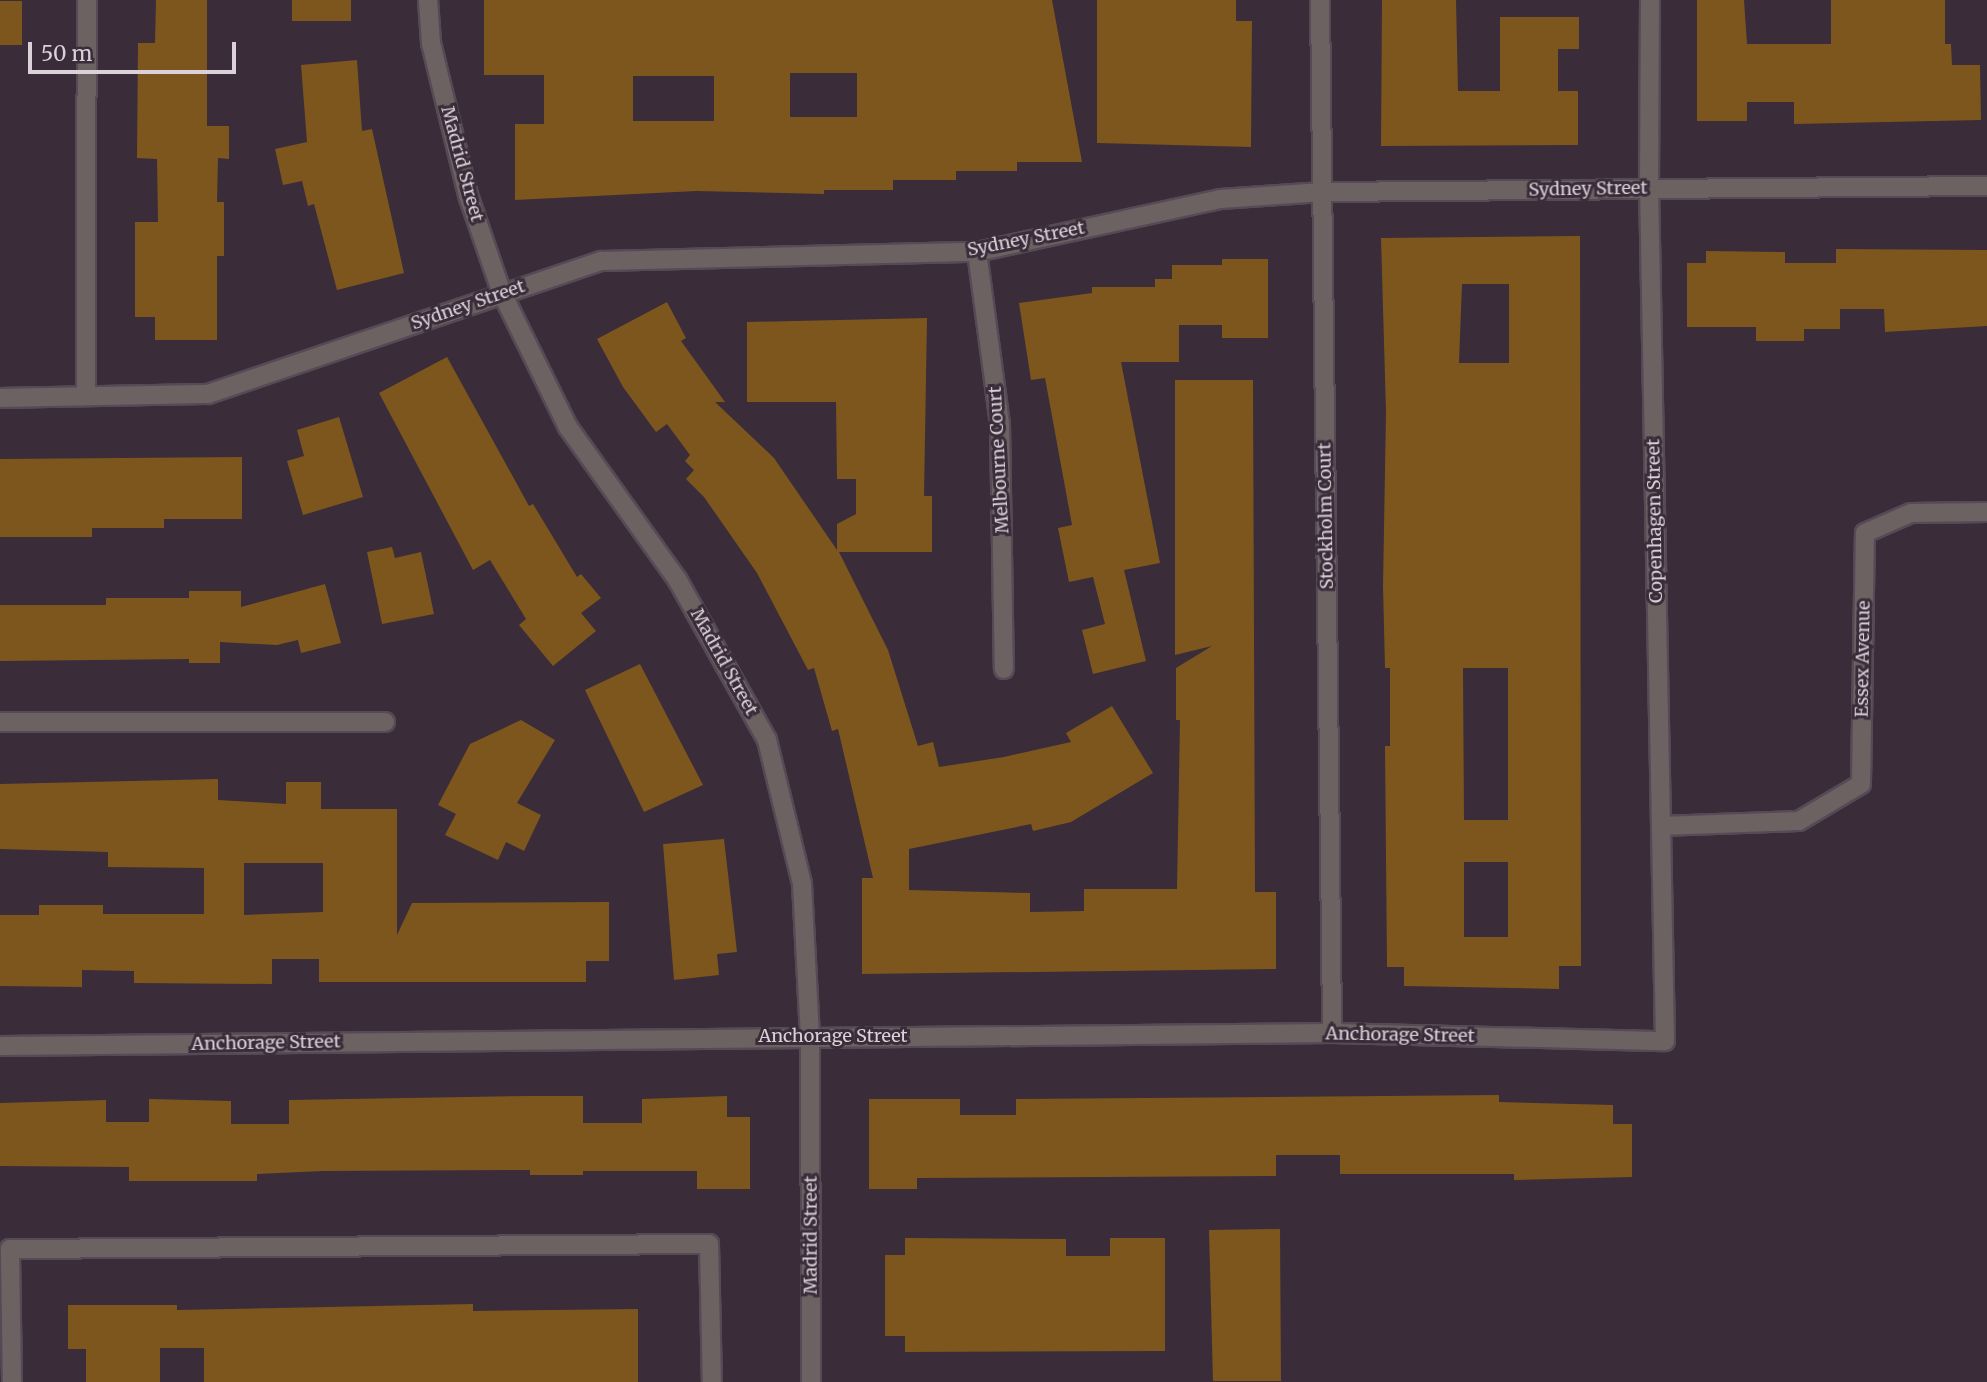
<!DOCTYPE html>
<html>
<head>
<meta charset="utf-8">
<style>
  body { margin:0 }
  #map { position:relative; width:1987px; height:1382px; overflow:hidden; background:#3a2c39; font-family:Merriweather,serif }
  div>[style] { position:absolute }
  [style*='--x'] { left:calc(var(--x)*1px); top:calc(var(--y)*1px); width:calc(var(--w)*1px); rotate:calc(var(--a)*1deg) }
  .building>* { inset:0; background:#7d561e }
  .roads { filter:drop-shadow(2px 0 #574a56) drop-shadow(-2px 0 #574a56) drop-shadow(0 2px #574a56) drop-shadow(0 -2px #574a56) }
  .minor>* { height:18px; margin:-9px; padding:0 9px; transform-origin:9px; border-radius:9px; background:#6c6262 }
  span { translate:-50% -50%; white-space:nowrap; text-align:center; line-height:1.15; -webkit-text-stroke:6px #3a2c39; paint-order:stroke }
  .street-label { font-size:18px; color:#dbd2d9 }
  .scale { position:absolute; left:28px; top:42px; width:208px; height:32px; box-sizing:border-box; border:4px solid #dbd2d9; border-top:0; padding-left:9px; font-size:21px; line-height:24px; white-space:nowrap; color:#dbd2d9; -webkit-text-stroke:5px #3a2c39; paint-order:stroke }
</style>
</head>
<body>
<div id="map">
  <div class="building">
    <div style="clip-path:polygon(156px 0,207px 0,207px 126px,229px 126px,229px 159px,218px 158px,217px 202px,224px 202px,224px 256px,217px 256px,217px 340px,155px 340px,155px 317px,135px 317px,135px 222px,158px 222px,157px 159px,137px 158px,138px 43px,155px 43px)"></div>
    <div style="clip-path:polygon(292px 0,351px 0,351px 21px,292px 21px)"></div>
    <div style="clip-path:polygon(evenodd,484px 0,1052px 0,1082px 162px,1017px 162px,1017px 171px,956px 171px,956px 180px,893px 180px,893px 190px,824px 190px,824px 194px,696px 191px,515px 200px,515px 124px,544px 124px,544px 75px,484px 75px,484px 0,790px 73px,857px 73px,857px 117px,790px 117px,790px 73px,484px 0,633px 76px,714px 76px,714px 121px,633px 121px,633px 76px)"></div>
    <div style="clip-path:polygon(1097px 0,1236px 0,1236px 21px,1252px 21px,1251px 147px,1097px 143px)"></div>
    <div style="clip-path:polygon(1382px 0,1456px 0,1458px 91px,1500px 91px,1500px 17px,1579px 17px,1579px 49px,1558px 49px,1558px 91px,1578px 91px,1578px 145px,1381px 146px)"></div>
    <div style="clip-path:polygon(1697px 0,1744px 0,1747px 44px,1831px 44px,1831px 0,1945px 0,1945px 44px,1951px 44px,1952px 65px,1980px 65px,1981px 120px,1794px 124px,1794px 102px,1747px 102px,1747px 121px,1697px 121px)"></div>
    <div style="clip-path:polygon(0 1px,22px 1px,22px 45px,0 45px)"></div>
    <div style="clip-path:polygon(357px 60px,362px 131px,372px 129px,404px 273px,337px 290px,314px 204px,308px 206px,302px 181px,283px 185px,275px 149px,307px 142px,301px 65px)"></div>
    <div style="clip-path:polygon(evenodd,1580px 236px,1581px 966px,1559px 966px,1559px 989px,1404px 986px,1404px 967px,1387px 967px,1385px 746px,1390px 746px,1390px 668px,1385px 668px,1383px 586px,1386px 412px,1381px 238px,1580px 236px,1462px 284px,1509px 284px,1509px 363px,1459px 363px,1462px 284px,1580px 236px,1463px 668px,1508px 668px,1508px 820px,1464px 820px,1463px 668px,1580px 236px,1464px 862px,1508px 862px,1508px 937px,1464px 937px,1464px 862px)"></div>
    <div style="clip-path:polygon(1836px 249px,1987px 250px,1987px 326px,1885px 332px,1884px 309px,1840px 309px,1840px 329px,1804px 329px,1804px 341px,1756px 341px,1756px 327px,1687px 327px,1687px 263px,1706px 263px,1706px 251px,1785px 252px,1785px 263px,1836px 263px)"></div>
    <div style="clip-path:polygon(1222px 259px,1268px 259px,1268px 338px,1222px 338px,1222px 325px,1179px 325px,1179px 362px,1121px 362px,1160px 563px,1124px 570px,1146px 661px,1093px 674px,1082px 630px,1105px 624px,1093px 577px,1069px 582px,1058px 528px,1072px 525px,1045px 378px,1031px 380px,1019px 303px,1092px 293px,1092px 287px,1155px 287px,1155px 279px,1172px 279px,1172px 265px,1222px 265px)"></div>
    <div style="clip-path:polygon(667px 302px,686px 338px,681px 341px,725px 402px,715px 402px,774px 458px,837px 550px,837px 524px,856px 514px,856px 479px,837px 479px,836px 402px,747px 402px,747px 322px,927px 318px,924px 496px,932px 496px,932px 552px,839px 552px,888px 650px,918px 746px,933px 742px,939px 767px,1004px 757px,1071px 742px,1066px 733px,1112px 706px,1153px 773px,1071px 822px,1033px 831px,1031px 824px,909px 849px,909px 890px,1030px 893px,1030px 912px,1084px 911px,1084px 889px,1177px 889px,1180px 720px,1176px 720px,1176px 668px,1212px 646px,1175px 655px,1175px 380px,1253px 380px,1255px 892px,1276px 892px,1276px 969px,862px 974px,862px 878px,873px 878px,838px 729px,832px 731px,814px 668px,808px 670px,757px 573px,704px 497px,686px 479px,694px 470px,685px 461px,690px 455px,667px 424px,656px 432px,623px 387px,597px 339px)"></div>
    <div style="clip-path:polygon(447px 357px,529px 506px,533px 504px,577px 577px,581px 574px,601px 598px,581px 613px,596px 631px,553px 666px,519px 625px,526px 619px,490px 560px,473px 570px,379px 393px)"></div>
    <div style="clip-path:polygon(339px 417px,363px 497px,303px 515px,287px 461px,304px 456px,297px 430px)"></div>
    <div style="clip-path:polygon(242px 457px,242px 519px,164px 519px,164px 528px,92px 528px,92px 537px,0 537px,0 459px)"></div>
    <div style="clip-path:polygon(392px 547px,395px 558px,421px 552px,434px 614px,382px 624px,367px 552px)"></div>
    <div style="clip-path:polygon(325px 584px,341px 643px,301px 653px,298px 640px,277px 645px,220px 642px,220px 663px,189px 663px,189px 659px,0 661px,0 605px,106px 605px,106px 598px,189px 598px,189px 591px,241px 591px,241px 607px)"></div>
    <div style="clip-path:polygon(640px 664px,703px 785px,644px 812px,585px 690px)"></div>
    <div style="clip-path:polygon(521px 720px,555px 740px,517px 803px,541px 815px,524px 851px,506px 842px,498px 860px,445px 835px,456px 814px,438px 805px,470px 744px)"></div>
    <div style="clip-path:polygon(evenodd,218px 779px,218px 800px,286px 804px,286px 782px,321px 782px,321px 809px,397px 809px,397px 935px,412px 903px,609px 902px,609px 961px,586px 961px,586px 982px,319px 982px,319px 959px,272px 959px,272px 984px,134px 983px,134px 971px,82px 970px,82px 987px,0 986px,0 915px,39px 915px,39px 905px,103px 905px,103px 914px,204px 914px,204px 868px,108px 867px,108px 852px,0 849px,0 784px,218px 779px,244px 863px,323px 863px,323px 912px,244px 915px,244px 863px)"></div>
    <div style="clip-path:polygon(724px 839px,737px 952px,717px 954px,719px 975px,674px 980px,663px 844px)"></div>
    <div style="clip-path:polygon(1499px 1095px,1499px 1102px,1613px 1105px,1613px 1124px,1632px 1124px,1632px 1177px,1514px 1180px,1514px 1174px,1340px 1174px,1340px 1155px,1276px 1155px,1276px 1176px,917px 1178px,917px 1189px,869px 1189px,869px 1099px,960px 1099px,960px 1115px,1016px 1115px,1016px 1099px)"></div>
    <div style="clip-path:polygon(530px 1096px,583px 1096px,583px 1123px,642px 1123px,642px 1099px,727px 1096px,727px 1117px,750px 1117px,750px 1189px,697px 1189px,697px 1171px,583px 1171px,583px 1175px,530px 1175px,530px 1170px,323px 1171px,257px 1174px,257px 1181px,129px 1181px,129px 1167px,0 1166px,0 1103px,106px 1100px,106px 1122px,149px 1122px,149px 1099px,231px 1101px,231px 1124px,289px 1124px,289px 1100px)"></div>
    <div style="clip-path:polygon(1280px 1229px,1281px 1381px,1213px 1381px,1209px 1230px)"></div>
    <div style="clip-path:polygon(905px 1238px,1066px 1239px,1066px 1256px,1110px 1256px,1110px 1238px,1165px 1238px,1165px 1351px,905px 1352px,905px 1336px,885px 1336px,885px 1255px,905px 1255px)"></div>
    <div style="clip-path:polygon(473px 1304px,473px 1311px,638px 1309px,638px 1382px,204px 1382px,204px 1348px,160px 1348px,160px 1382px,86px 1382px,86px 1349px,68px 1349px,68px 1305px,177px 1305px,177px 1310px)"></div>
  </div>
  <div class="roads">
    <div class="minor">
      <div style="--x:428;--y:0;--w:43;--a:86"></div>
      <div style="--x:431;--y:43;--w:156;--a:76.3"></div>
      <div style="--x:468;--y:195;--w:102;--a:71"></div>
      <div style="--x:501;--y:291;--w:152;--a:63.8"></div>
      <div style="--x:568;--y:427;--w:187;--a:54.4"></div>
      <div style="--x:677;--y:579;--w:184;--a:60.8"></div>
      <div style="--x:767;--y:740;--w:148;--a:76.3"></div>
      <div style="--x:802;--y:884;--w:152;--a:87"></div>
      <div style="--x:810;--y:1036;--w:346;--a:89.8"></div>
      <div style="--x:1320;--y:0;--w:1033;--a:89.33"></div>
      <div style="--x:977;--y:252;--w:174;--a:82.4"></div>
      <div style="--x:1000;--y:424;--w:245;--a:89.1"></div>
      <div style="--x:86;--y:395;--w:395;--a:-89.9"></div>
      <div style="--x:0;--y:398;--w:208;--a:-1.1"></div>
      <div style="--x:208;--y:394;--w:415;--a:-18.7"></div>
      <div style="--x:601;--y:261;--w:376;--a:-1.4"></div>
      <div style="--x:977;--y:252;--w:249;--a:-12.3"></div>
      <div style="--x:1220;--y:199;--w:103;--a:-3.9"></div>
      <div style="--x:1323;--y:192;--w:664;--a:-0.52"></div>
      <div style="--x:0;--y:722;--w:385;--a:0"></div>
      <div style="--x:1661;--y:826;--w:138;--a:-2.1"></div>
      <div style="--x:1799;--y:821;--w:72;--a:-30.8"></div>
      <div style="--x:1861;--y:784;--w:251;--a:-89.1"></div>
      <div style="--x:1865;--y:533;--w:50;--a:-23.5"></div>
      <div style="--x:1911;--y:513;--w:76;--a:-0.8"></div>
      <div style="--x:0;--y:1046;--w:1332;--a:-0.56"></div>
      <div style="--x:1332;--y:1033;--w:333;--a:1.4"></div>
      <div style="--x:1665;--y:1041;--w:853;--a:-91.07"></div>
      <div style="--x:1649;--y:188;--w:188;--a:-89.7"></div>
      <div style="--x:12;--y:1382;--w:133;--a:-90.9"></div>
      <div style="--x:10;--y:1249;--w:699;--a:-0.41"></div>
      <div style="--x:709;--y:1244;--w:138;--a:88.8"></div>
    </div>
  </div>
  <div class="street-label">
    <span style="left:462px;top:164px;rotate:75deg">Madrid Street</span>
    <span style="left:1588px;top:189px;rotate:-1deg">Sydney Street</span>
    <span style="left:1026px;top:239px;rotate:-11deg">Sydney Street</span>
    <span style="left:468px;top:305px;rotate:-19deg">Sydney Street</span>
    <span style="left:999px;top:460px;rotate:-93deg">Melbourne Court</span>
    <span style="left:1326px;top:516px;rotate:-91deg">Stockholm Court</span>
    <span style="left:1655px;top:521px;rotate:-91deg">Copenhagen Street</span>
    <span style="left:1863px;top:659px;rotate:-89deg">Essex Avenue</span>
    <span style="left:724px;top:662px;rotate:61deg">Madrid Street</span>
    <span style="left:1400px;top:1035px;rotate:1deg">Anchorage Street</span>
    <span style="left:833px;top:1036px">Anchorage Street</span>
    <span style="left:266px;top:1043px;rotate:-1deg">Anchorage Street</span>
    <span style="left:811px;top:1235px;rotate:-90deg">Madrid Street</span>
  </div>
  <div class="scale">50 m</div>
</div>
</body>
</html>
